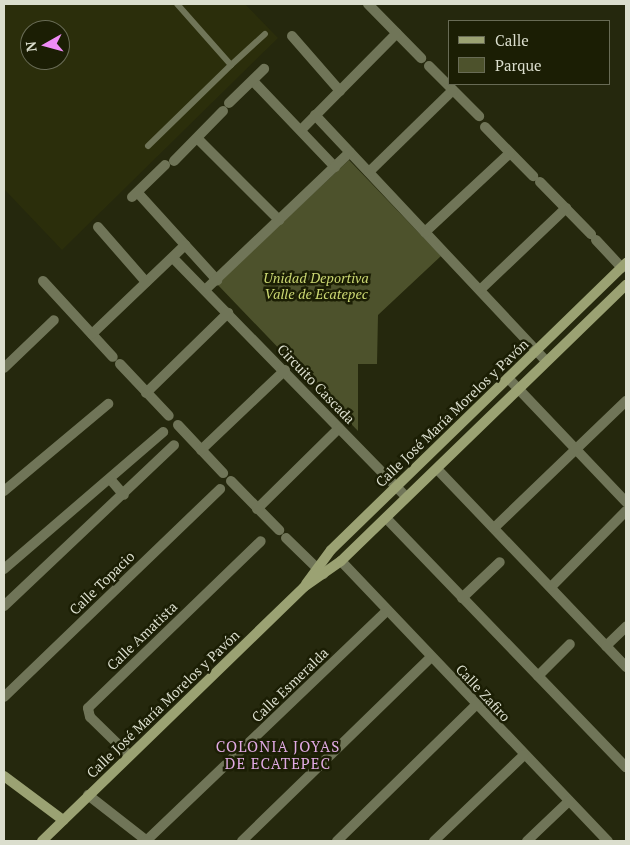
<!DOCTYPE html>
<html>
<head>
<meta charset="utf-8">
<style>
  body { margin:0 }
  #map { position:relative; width:630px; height:845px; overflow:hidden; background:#25280d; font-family:"PT Serif",serif }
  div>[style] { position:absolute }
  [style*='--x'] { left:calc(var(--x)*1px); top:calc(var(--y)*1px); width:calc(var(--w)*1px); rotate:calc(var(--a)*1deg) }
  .built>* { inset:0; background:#2b2e0b }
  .green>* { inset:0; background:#4d522c }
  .lane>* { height:6px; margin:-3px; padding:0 3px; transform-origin:3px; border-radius:3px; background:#707558 }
  .street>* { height:10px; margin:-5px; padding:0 5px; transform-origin:5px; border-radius:5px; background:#707558 }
  .secondary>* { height:10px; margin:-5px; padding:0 5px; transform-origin:5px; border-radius:5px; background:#9ba273 }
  span { translate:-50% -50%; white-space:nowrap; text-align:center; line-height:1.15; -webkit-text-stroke:5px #1b1e04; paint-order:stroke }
  .park-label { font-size:14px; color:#cbd772; font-style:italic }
  .street-label { font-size:14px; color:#dbdece }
  .neighbourhood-label { font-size:15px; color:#e1aae4; letter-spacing:1px }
  .frame { position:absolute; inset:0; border:5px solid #dbdece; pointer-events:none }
  .legend { position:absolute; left:448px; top:20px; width:162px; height:65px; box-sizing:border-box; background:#1b1e04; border:1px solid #686b55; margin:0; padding:6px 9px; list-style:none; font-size:15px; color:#dbdece }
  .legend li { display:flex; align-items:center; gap:10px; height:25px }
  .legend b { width:25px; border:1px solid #686b55 }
  .north { position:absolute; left:20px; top:20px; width:50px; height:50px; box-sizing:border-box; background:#1b1e04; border:1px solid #686b55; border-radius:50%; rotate:263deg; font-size:14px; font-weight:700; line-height:20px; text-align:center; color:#dbdece }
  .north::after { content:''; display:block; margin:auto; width:18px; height:22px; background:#ef8bf6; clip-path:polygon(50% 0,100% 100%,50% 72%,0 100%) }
</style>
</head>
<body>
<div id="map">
  <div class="built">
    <div style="clip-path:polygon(evenodd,4px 4px,245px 4px,278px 38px,62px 250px,4px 189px,4px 4px,30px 30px,60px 30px,60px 60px,30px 60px,30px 30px)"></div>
  </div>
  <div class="green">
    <div style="clip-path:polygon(349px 160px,441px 256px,378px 315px,377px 364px,358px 364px,358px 431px,217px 284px)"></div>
  </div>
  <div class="lane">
    <div style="--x:231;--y:65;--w:46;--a:-42.4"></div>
    <div style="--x:148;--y:146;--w:116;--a:-44.3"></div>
    <div style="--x:231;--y:65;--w:81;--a:-131.5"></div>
  </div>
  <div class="street">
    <div style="--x:368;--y:4;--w:76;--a:45.5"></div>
    <div style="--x:292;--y:36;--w:73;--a:48.9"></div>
    <div style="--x:429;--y:66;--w:71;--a:45"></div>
    <div style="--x:253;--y:81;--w:119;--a:46.4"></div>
    <div style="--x:229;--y:103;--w:49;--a:-44.2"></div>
    <div style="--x:315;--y:115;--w:337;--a:46.8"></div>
    <div style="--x:485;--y:127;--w:69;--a:45.6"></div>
    <div style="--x:301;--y:130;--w:136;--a:-45.3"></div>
    <div style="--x:198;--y:139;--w:115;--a:45"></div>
    <div style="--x:174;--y:161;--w:70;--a:-45.6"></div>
    <div style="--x:369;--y:172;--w:117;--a:-44.3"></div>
    <div style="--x:540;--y:182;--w:73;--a:45.6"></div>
    <div style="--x:138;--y:193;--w:118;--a:47.8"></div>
    <div style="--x:132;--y:197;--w:46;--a:-44.1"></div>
    <div style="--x:98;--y:227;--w:73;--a:48.9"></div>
    <div style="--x:425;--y:232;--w:116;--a:-42.9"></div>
    <div style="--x:596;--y:240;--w:38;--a:47"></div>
    <div style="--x:173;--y:258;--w:334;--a:45.7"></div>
    <div style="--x:43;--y:281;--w:103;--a:47.4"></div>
    <div style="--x:205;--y:290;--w:200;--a:-43.6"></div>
    <div style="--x:480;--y:290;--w:119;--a:-43.6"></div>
    <div style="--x:92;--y:334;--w:129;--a:-43.7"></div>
    <div style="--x:120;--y:364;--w:71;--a:46.7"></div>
    <div style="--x:4;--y:368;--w:69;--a:-43.8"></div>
    <div style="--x:508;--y:378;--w:171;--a:46.4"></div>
    <div style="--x:146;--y:393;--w:115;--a:-44.3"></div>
    <div style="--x:178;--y:425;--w:66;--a:46.8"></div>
    <div style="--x:201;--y:450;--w:116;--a:-43.6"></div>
    <div style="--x:437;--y:469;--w:274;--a:46.3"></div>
    <div style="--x:110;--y:479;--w:21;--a:49"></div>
    <div style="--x:231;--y:481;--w:69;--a:45.6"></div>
    <div style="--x:4;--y:491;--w:136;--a:-39.9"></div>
    <div style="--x:257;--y:509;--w:115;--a:-44.6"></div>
    <div style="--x:386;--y:518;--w:346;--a:46.1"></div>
    <div style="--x:494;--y:528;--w:183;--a:-43.9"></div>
    <div style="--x:286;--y:538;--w:52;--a:44.2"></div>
    <div style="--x:341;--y:561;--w:387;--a:46.4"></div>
    <div style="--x:4;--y:569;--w:210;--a:-40.7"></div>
    <div style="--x:551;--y:587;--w:107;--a:-45.4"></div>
    <div style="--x:462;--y:598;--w:52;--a:-43.5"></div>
    <div style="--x:4;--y:606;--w:234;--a:-43.4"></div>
    <div style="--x:606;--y:646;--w:28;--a:-44"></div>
    <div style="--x:538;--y:676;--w:45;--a:-45"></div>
    <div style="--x:4;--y:697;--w:300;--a:-43.9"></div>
    <div style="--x:129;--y:755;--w:54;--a:-135.7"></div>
    <div style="--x:90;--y:717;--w:9;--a:-103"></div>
    <div style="--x:88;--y:708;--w:240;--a:-44"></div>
    <div style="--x:88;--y:795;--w:75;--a:37.9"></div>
    <div style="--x:146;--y:841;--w:333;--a:-43.7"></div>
    <div style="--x:242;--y:841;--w:264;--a:-44.2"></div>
    <div style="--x:337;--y:841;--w:194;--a:-44.4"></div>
    <div style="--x:434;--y:841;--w:124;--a:-43.7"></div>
    <div style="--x:527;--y:841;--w:58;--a:-43.6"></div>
  </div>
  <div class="secondary">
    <div style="--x:306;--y:584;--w:42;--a:-53.7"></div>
    <div style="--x:331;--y:550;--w:412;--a:-44.2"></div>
    <div style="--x:4;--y:776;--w:74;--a:36.7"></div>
    <div style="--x:42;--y:841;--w:365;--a:-44.1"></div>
    <div style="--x:304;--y:587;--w:45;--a:-35.1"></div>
    <div style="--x:341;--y:561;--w:397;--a:-44.1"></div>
  </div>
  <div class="park-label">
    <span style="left:316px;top:286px">Unidad Deportiva<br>Valle de Ecatepec</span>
  </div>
  <div class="street-label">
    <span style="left:316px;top:384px;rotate:46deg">Circuito Cascada</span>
    <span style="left:452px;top:413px;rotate:-44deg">Calle José María Morelos y Pavón</span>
    <span style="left:102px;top:583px;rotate:-44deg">Calle Topacio</span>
    <span style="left:142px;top:636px;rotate:-44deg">Calle Amatista</span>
    <span style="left:290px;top:685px;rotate:-44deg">Calle Esmeralda</span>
    <span style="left:483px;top:693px;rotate:47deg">Calle Zafiro</span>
    <span style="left:163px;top:704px;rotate:-44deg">Calle José María Morelos y Pavón</span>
  </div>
  <div class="neighbourhood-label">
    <span style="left:278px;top:755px">COLONIA JOYAS<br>DE ECATEPEC</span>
  </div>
  <div class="frame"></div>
  <ul class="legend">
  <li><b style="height:6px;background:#9ba273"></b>Calle</li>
  <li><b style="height:14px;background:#4d522c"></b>Parque</li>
  </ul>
  <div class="north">N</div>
</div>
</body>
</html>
